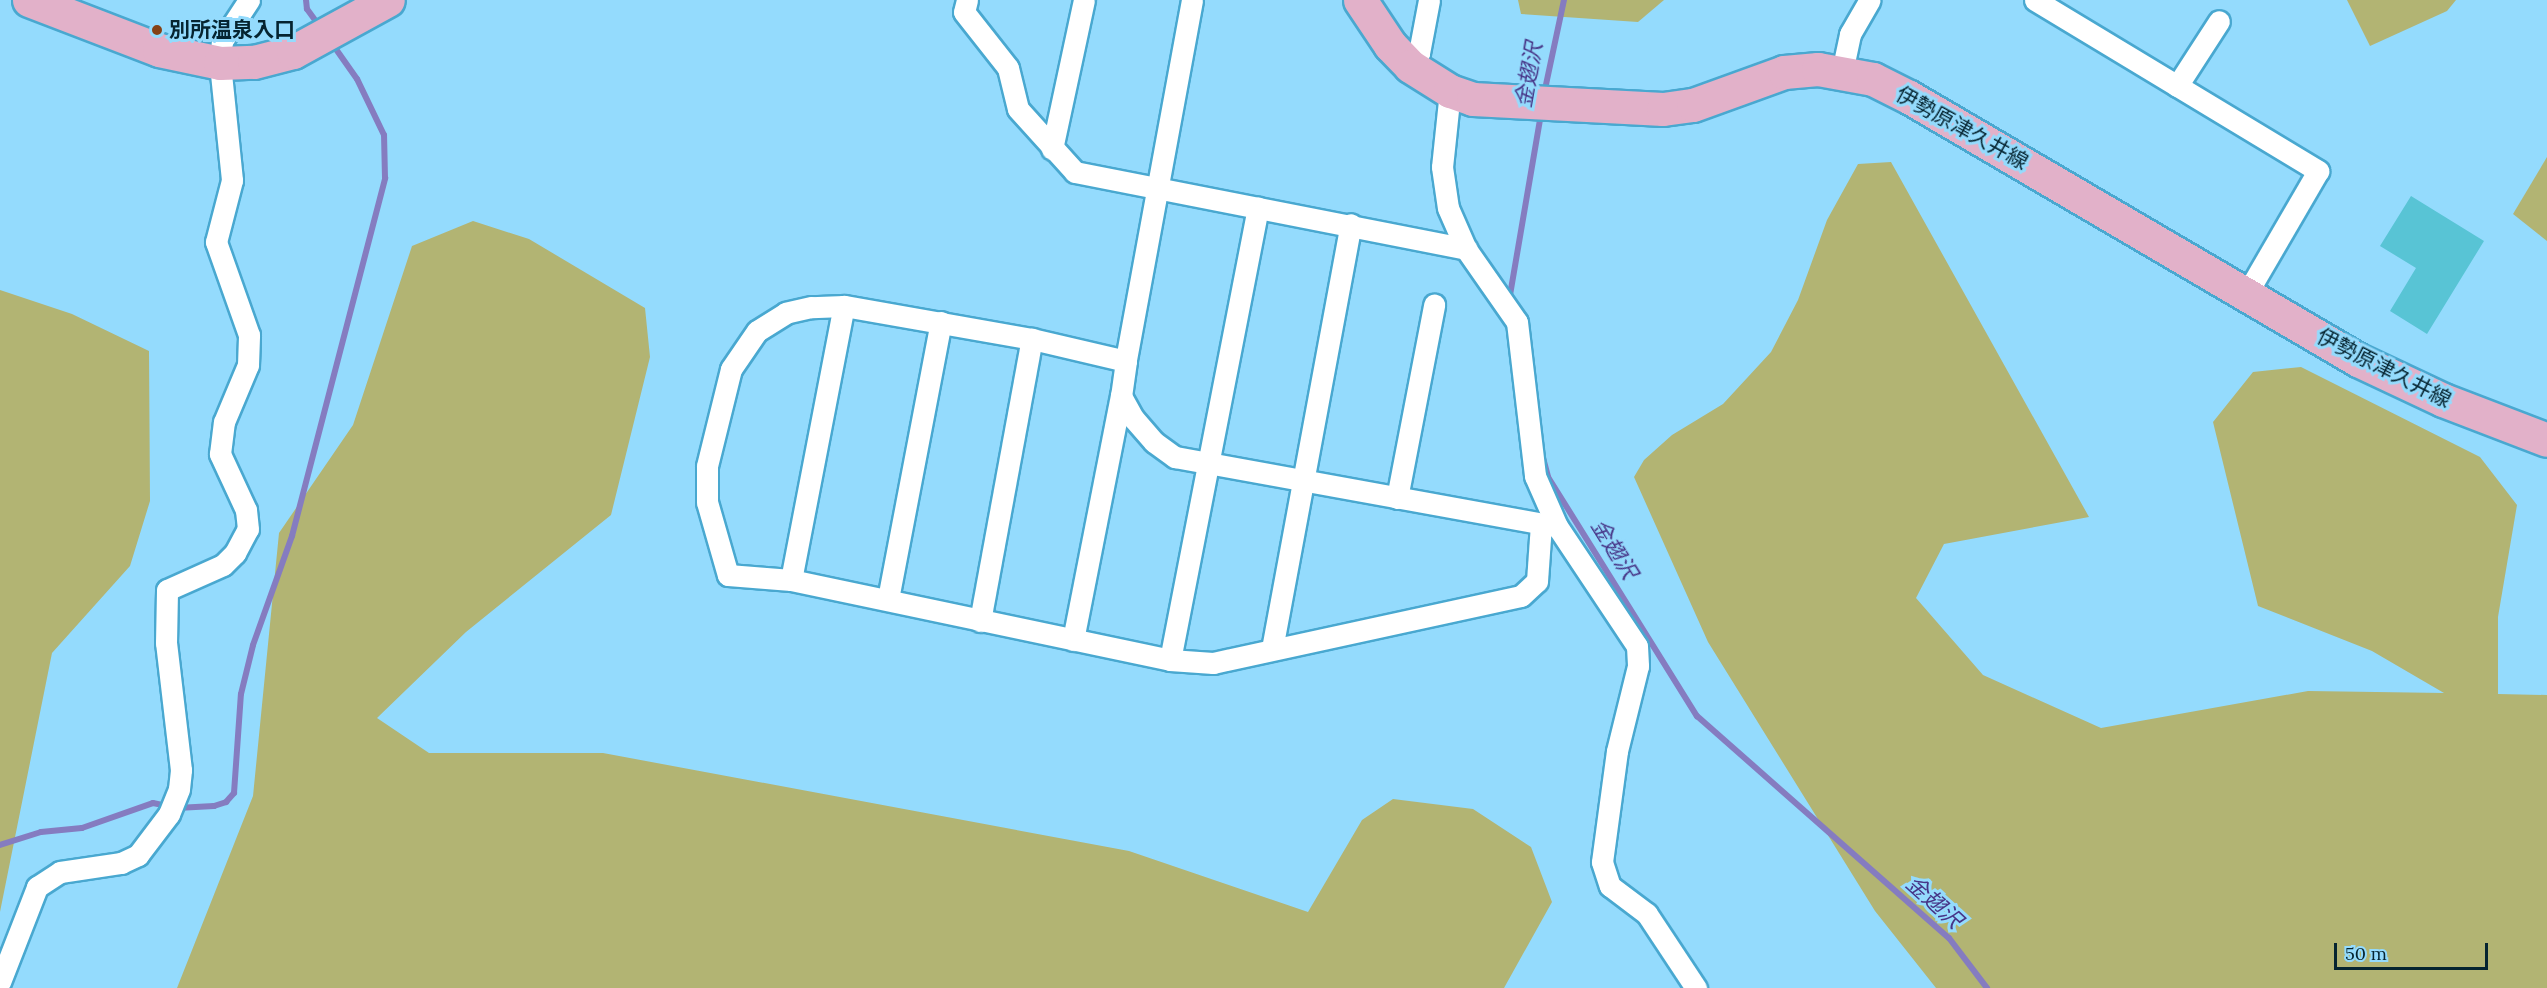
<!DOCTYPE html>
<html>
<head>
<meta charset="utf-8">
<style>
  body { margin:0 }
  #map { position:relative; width:2547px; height:988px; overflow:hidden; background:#94dbfd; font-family:Lora,"Noto Sans JP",serif }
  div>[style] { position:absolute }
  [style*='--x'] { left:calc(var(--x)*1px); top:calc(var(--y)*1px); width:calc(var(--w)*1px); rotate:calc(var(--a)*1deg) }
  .green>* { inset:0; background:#b2b473 }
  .stream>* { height:6px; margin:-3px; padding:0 3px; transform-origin:3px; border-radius:3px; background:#857cc0 }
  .building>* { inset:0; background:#58c4d5 }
  .roads { filter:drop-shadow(2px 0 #49a8d0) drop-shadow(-2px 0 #49a8d0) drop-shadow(0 2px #49a8d0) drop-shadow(0 -2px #49a8d0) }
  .street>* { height:21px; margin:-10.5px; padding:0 10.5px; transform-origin:10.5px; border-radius:10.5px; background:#fff }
  .primary>* { height:33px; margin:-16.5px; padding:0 16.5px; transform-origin:16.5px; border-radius:16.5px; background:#e2b1c9 }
  .dots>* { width:16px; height:16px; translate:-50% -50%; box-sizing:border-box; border:3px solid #94dbfd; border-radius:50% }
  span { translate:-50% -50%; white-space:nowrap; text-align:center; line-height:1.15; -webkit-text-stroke:6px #94dbfd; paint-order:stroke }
  .poi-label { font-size:21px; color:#052430; font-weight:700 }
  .left { translate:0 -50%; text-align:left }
  .street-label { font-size:21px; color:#052430 }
  .water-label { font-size:22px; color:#473587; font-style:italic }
  .scale { position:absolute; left:2334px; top:943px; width:154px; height:27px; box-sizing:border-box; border:3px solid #052430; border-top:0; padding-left:8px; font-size:18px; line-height:21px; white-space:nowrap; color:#052430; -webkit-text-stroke:4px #94dbfd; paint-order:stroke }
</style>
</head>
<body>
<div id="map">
  <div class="green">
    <div style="clip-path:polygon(1518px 0,1664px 0,1638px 22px,1521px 14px)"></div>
    <div style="clip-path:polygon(2347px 0,2456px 0,2447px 11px,2370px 46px)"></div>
    <div style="clip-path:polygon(2547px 157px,2547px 241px,2513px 214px)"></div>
    <div style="clip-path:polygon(1891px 162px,2089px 517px,1944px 544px,1916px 598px,1983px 675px,2101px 728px,2308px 691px,2444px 693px,2372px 651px,2258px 606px,2213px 422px,2253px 372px,2301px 367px,2480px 457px,2517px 505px,2498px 617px,2498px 694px,2547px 695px,2547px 988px,1936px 988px,1875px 911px,1708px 642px,1634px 477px,1644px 460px,1672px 435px,1723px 404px,1771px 352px,1798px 300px,1827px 220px,1858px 164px)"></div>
    <div style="clip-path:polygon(473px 221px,529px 239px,645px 308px,650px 357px,611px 515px,466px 632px,377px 718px,429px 753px,603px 753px,1129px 851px,1308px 912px,1362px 820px,1393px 799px,1473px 809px,1531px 847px,1552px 902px,1504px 988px,177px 988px,253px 796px,279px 533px,353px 425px,412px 246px)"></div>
    <div style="clip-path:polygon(0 290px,72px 314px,149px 351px,150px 501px,130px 566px,52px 653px,0 912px)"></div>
  </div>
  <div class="stream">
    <div style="--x:306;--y:0;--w:9;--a:84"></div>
    <div style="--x:307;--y:9;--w:22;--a:54"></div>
    <div style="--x:1544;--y:94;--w:96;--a:-78"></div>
    <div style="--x:1509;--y:301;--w:191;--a:-80.3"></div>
    <div style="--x:1542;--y:454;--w:24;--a:75"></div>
    <div style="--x:1548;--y:477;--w:282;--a:58.1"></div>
    <div style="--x:1697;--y:716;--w:336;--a:41.4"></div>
    <div style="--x:1949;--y:938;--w:63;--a:52.8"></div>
    <div style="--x:177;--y:808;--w:37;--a:-3"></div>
    <div style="--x:214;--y:806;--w:13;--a:-18"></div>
    <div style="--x:226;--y:802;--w:12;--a:-48"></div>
    <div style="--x:234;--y:793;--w:99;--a:-86"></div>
    <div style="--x:241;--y:694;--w:50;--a:-76.2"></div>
    <div style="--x:253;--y:645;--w:116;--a:-70.3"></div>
    <div style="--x:292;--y:536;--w:370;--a:-75.4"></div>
    <div style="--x:385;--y:178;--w:43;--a:-91.3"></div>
    <div style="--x:384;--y:135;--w:62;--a:-115.7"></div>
    <div style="--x:357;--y:79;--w:45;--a:-125.1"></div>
    <div style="--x:0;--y:845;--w:43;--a:-17.6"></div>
    <div style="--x:41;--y:832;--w:41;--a:-5.6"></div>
    <div style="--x:82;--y:828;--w:75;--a:-19.4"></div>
    <div style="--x:153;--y:803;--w:14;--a:12"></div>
  </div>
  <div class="building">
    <div style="clip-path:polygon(2411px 196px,2484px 241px,2427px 334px,2390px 311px,2416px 268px,2380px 246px)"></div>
  </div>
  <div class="roads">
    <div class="street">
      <div style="--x:967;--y:0;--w:12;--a:104"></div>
      <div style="--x:964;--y:12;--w:71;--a:51.8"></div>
      <div style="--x:1008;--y:68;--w:42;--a:76.3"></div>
      <div style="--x:1018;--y:109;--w:85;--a:47.9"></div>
      <div style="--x:1075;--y:172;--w:399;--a:11.1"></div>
      <div style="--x:1192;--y:0;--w:367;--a:100.4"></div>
      <div style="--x:1126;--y:361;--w:35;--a:98"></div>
      <div style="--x:1121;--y:396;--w:26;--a:61"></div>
      <div style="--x:1134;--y:419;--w:30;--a:49"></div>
      <div style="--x:1154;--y:442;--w:26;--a:36"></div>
      <div style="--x:1175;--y:457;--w:384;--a:10.3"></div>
      <div style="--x:2035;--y:0;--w:331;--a:31.1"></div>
      <div style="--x:2318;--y:171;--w:141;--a:120.2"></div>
      <div style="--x:1410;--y:66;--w:16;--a:-55"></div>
      <div style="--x:1419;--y:53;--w:54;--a:-79.3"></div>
      <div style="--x:1842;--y:72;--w:39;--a:-78"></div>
      <div style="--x:1850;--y:34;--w:39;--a:-60"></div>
      <div style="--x:2177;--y:86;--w:77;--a:-57.1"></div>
      <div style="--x:1450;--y:91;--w:76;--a:96"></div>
      <div style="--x:1442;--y:167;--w:41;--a:81.7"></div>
      <div style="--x:1448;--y:208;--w:45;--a:66.3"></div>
      <div style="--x:1466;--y:249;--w:89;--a:55.1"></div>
      <div style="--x:1517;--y:322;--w:155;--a:83.3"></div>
      <div style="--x:1535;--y:476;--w:55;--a:66.3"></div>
      <div style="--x:1557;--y:526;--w:144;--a:56.3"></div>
      <div style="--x:1637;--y:646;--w:20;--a:87"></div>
      <div style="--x:1638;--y:666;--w:88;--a:103.9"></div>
      <div style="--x:1617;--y:751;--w:112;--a:97.7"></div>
      <div style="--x:1602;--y:862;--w:25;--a:72"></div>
      <div style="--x:1610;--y:886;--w:46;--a:37.1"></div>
      <div style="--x:1647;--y:914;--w:89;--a:56.5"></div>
      <div style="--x:1052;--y:149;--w:152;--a:-77.9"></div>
      <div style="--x:1126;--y:361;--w:97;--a:-166.8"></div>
      <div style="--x:1032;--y:339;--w:191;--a:-170"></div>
      <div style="--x:844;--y:306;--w:33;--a:178"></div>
      <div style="--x:811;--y:307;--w:26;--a:167"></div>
      <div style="--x:786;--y:313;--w:34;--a:148"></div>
      <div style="--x:757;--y:331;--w:46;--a:124.4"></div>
      <div style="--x:731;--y:369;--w:100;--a:103.9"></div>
      <div style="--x:707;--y:466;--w:36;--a:90"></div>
      <div style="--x:707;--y:502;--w:76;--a:74"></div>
      <div style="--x:728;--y:575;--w:63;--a:4.5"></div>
      <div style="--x:791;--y:580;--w:387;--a:11.9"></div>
      <div style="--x:1170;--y:660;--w:43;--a:4"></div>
      <div style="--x:1213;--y:663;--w:315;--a:-12.3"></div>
      <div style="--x:1521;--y:596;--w:22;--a:-43"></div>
      <div style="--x:1537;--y:581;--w:57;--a:-86"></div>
      <div style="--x:1397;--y:498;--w:197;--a:-79.1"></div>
      <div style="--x:791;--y:580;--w:279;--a:-79.1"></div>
      <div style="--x:888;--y:599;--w:282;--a:-79.2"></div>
      <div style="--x:980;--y:621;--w:287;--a:-79.6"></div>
      <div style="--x:1073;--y:640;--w:249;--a:-78.9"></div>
      <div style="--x:1272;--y:649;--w:432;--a:-79.5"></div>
      <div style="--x:1170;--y:660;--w:461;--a:-79"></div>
      <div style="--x:0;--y:982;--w:102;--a:-68.7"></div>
      <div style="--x:37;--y:887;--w:27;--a:-33"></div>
      <div style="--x:60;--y:872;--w:62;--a:-8.4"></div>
      <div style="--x:121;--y:863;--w:19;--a:-25"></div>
      <div style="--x:138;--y:855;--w:51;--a:-52.9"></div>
      <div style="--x:169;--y:814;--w:27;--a:-68"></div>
      <div style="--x:179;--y:789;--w:19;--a:-84"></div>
      <div style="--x:181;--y:770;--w:128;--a:-96.7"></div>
      <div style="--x:166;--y:643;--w:53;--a:-88.9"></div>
      <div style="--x:167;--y:590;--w:61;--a:-24.1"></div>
      <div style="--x:223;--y:565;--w:17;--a:-45"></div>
      <div style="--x:235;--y:553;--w:27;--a:-62"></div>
      <div style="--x:248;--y:529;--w:19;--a:-96"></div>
      <div style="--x:246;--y:510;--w:62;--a:-114.9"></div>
      <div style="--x:220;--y:454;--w:32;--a:-83"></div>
      <div style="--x:224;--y:422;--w:62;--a:-67.2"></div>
      <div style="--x:248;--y:365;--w:30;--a:-88"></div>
      <div style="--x:249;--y:335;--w:99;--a:-109.5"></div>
      <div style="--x:216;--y:242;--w:64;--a:-75.5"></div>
      <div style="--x:232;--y:180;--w:118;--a:-95.9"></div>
      <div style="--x:220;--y:63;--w:22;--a:-85"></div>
      <div style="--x:222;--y:41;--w:49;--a:-56.6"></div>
    </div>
    <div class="primary">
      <div style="--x:29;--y:0;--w:139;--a:21"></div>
      <div style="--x:159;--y:50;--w:62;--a:12"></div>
      <div style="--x:220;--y:63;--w:34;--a:-2"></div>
      <div style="--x:254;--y:62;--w:40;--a:-14.4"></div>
      <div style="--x:293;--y:52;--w:108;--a:-28.7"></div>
      <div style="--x:1360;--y:0;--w:54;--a:56.3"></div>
      <div style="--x:1390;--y:45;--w:29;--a:46"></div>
      <div style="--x:1410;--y:66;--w:47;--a:32"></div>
      <div style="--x:1450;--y:91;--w:24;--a:19"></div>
      <div style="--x:1473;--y:99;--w:190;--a:3"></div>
      <div style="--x:1663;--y:109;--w:30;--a:-8"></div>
      <div style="--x:1693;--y:105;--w:97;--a:-19.9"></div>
      <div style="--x:1784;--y:72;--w:34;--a:-5"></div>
      <div style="--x:1818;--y:69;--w:56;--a:10.3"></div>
      <div style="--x:1873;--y:79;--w:40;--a:26.6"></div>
      <div style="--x:1909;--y:97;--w:520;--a:30.36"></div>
      <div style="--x:2358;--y:360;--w:94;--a:25.2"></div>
      <div style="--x:2443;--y:400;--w:111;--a:21"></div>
    </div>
  </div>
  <div class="dots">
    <div style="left:157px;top:30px;background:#854115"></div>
  </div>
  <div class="poi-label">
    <span class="left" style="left:169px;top:30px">別所温泉入口</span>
  </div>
  <div class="street-label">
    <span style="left:1962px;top:128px;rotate:29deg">伊勢原津久井線</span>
    <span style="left:2384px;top:368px;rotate:27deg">伊勢原津久井線</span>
  </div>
  <div class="water-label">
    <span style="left:1529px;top:75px;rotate:-80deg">金翅沢</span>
    <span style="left:1614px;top:549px;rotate:58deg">金翅沢</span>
    <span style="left:1934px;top:902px;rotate:42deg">金翅沢</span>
  </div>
  <div class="scale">50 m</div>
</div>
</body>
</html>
